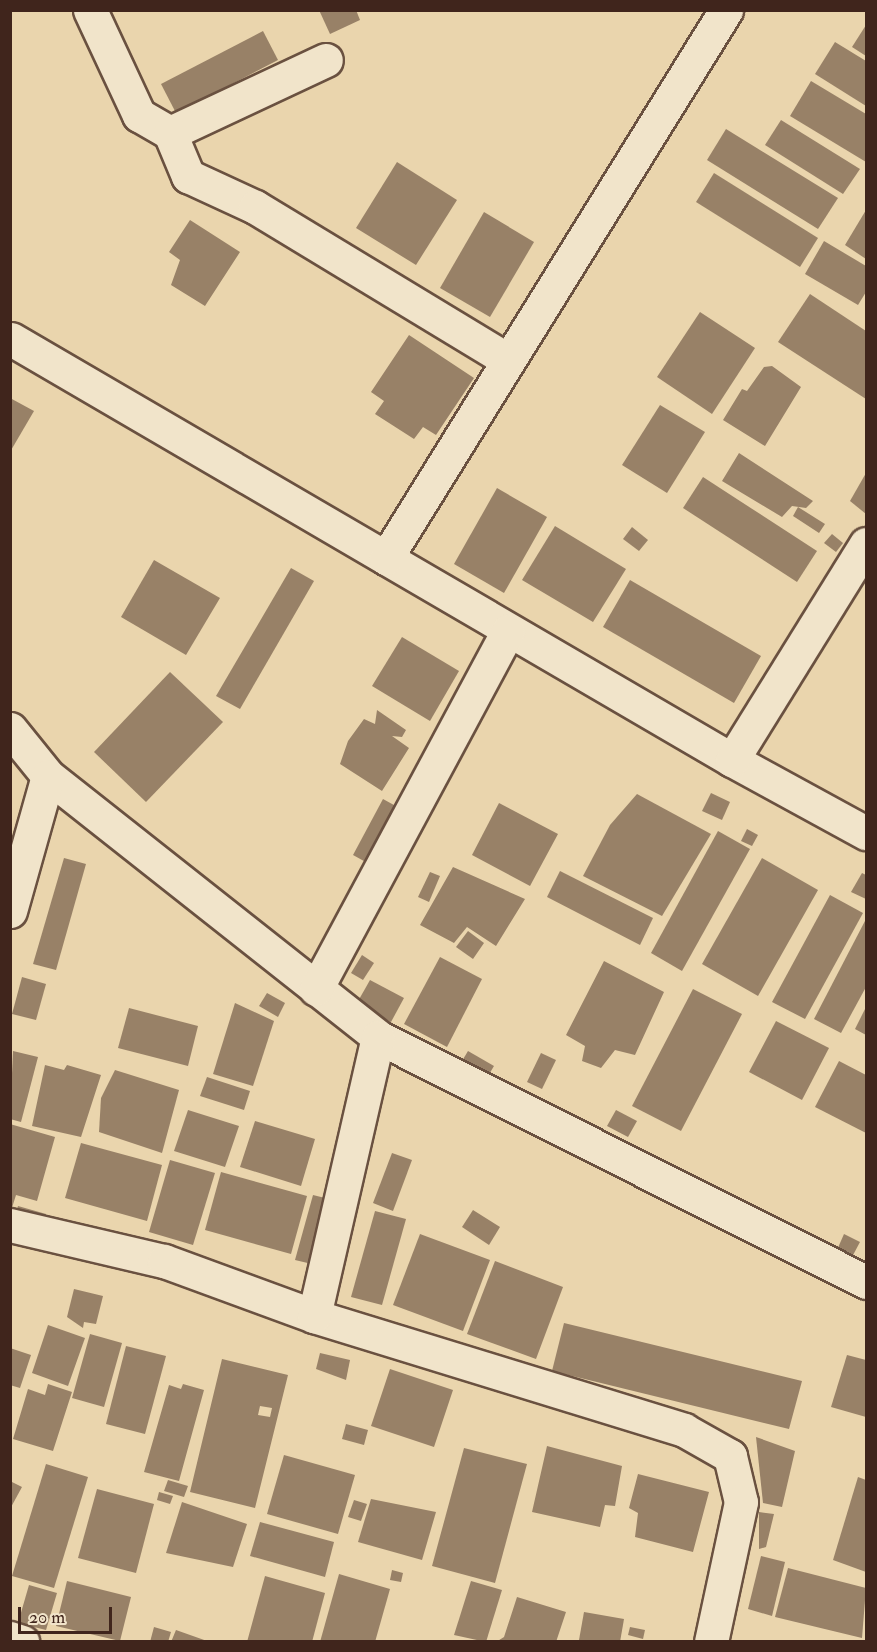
<!DOCTYPE html>
<html>
<head>
<meta charset="utf-8">
<style>
  body { margin:0 }
  #map { position:relative; width:877px; height:1652px; overflow:hidden; background:#ead5ad; font-family:"IM FELL Double Pica",serif }
  div>[style] { position:absolute }
  [style*='--x'] { left:calc(var(--x)*1px); top:calc(var(--y)*1px); width:calc(var(--w)*1px); rotate:calc(var(--a)*1deg) }
  .building>* { inset:0; background:#988167 }
  .roads { filter:drop-shadow(2px 0 #6a5140) drop-shadow(-2px 0 #6a5140) drop-shadow(0 2px #6a5140) drop-shadow(0 -2px #6a5140) }
  .street>* { height:33px; margin:-16.5px; padding:0 16.5px; transform-origin:16.5px; border-radius:16.5px; background:#f1e4ca }
  span { translate:-50% -50%; white-space:nowrap; text-align:center; line-height:1.15; -webkit-text-stroke:6px #f1e4ca; paint-order:stroke }
  .frame { position:absolute; inset:0; border:12px solid #40251c; pointer-events:none }
  .scale { position:absolute; left:18px; top:1607px; width:94px; height:27px; box-sizing:border-box; border:3px solid #40251c; border-top:0; padding-left:8px; font-size:18px; line-height:21px; white-space:nowrap; color:#40251c; -webkit-text-stroke:4px #f1e4ca; paint-order:stroke }
</style>
</head>
<body>
<div id="map">
  <div class="building">
    <div style="clip-path:polygon(319px 10px,356px 10px,360px 20px,330px 34px)"></div>
    <div style="clip-path:polygon(866px 25px,866px 56px,852px 47px)"></div>
    <div style="clip-path:polygon(263px 31px,278px 60px,176px 113px,161px 84px)"></div>
    <div style="clip-path:polygon(835px 42px,866px 61px,866px 106px,815px 74px)"></div>
    <div style="clip-path:polygon(811px 81px,866px 114px,866px 162px,790px 116px)"></div>
    <div style="clip-path:polygon(781px 120px,860px 169px,843px 194px,765px 145px)"></div>
    <div style="clip-path:polygon(726px 129px,838px 198px,818px 229px,707px 160px)"></div>
    <div style="clip-path:polygon(397px 162px,457px 200px,416px 265px,356px 228px)"></div>
    <div style="clip-path:polygon(714px 173px,818px 238px,800px 267px,696px 202px)"></div>
    <div style="clip-path:polygon(866px 210px,866px 259px,845px 245px)"></div>
    <div style="clip-path:polygon(484px 212px,534px 242px,490px 317px,440px 288px)"></div>
    <div style="clip-path:polygon(190px 220px,240px 252px,205px 306px,171px 285px,180px 260px,169px 252px)"></div>
    <div style="clip-path:polygon(824px 241px,866px 266px,866px 292px,858px 305px,805px 274px)"></div>
    <div style="clip-path:polygon(810px 294px,866px 331px,866px 399px,778px 342px)"></div>
    <div style="clip-path:polygon(700px 312px,755px 348px,712px 414px,657px 377px)"></div>
    <div style="clip-path:polygon(409px 335px,474px 378px,436px 435px,423px 427px,414px 439px,375px 414px,384px 401px,371px 392px)"></div>
    <div style="clip-path:polygon(772px 366px,801px 387px,765px 446px,723px 420px,742px 389px,747px 391px,764px 367px)"></div>
    <div style="clip-path:polygon(10px 398px,34px 411px,10px 452px)"></div>
    <div style="clip-path:polygon(660px 405px,705px 432px,667px 493px,622px 465px)"></div>
    <div style="clip-path:polygon(739px 453px,813px 501px,806px 508px,792px 506px,782px 517px,722px 481px)"></div>
    <div style="clip-path:polygon(866px 473px,866px 514px,850px 501px)"></div>
    <div style="clip-path:polygon(703px 477px,817px 551px,797px 582px,683px 508px)"></div>
    <div style="clip-path:polygon(497px 488px,547px 517px,504px 593px,454px 564px)"></div>
    <div style="clip-path:polygon(798px 507px,825px 524px,819px 533px,793px 516px)"></div>
    <div style="clip-path:polygon(555px 526px,626px 569px,593px 622px,522px 580px)"></div>
    <div style="clip-path:polygon(632px 527px,648px 540px,639px 551px,623px 539px)"></div>
    <div style="clip-path:polygon(832px 534px,843px 543px,836px 552px,824px 543px)"></div>
    <div style="clip-path:polygon(154px 560px,220px 598px,186px 655px,121px 617px)"></div>
    <div style="clip-path:polygon(291px 568px,314px 581px,240px 709px,216px 696px)"></div>
    <div style="clip-path:polygon(630px 580px,761px 656px,734px 703px,603px 627px)"></div>
    <div style="clip-path:polygon(402px 637px,459px 671px,430px 721px,372px 686px)"></div>
    <div style="clip-path:polygon(170px 672px,223px 722px,146px 802px,94px 752px)"></div>
    <div style="clip-path:polygon(377px 710px,406px 730px,402px 737px,392px 736px,409px 748px,382px 791px,340px 764px,348px 741px,364px 719px,375px 724px)"></div>
    <div style="clip-path:polygon(711px 793px,730px 802px,722px 820px,702px 811px)"></div>
    <div style="clip-path:polygon(637px 794px,711px 834px,662px 916px,583px 876px,610px 825px)"></div>
    <div style="clip-path:polygon(383px 799px,403px 810px,373px 866px,353px 855px)"></div>
    <div style="clip-path:polygon(499px 803px,558px 834px,530px 886px,472px 855px)"></div>
    <div style="clip-path:polygon(747px 829px,758px 835px,752px 846px,741px 841px)"></div>
    <div style="clip-path:polygon(718px 831px,750px 849px,682px 971px,651px 953px)"></div>
    <div style="clip-path:polygon(64px 858px,86px 864px,56px 970px,33px 964px)"></div>
    <div style="clip-path:polygon(762px 858px,818px 890px,758px 996px,702px 964px)"></div>
    <div style="clip-path:polygon(453px 867px,525px 899px,496px 946px,467px 927px,454px 943px,420px 925px)"></div>
    <div style="clip-path:polygon(560px 871px,653px 918px,640px 945px,547px 897px)"></div>
    <div style="clip-path:polygon(430px 872px,440px 876px,429px 902px,418px 897px)"></div>
    <div style="clip-path:polygon(862px 873px,866px 875px,866px 899px,851px 892px)"></div>
    <div style="clip-path:polygon(830px 895px,863px 913px,805px 1019px,772px 1002px)"></div>
    <div style="clip-path:polygon(866px 919px,866px 987px,841px 1033px,814px 1019px)"></div>
    <div style="clip-path:polygon(468px 931px,484px 943px,473px 959px,456px 947px)"></div>
    <div style="clip-path:polygon(362px 955px,374px 963px,363px 980px,351px 973px)"></div>
    <div style="clip-path:polygon(440px 957px,482px 979px,447px 1047px,404px 1024px)"></div>
    <div style="clip-path:polygon(604px 961px,664px 992px,635px 1055px,615px 1050px,601px 1068px,582px 1061px,585px 1046px,566px 1035px)"></div>
    <div style="clip-path:polygon(22px 977px,46px 984px,36px 1020px,12px 1014px)"></div>
    <div style="clip-path:polygon(370px 980px,404px 998px,391px 1022px,357px 1003px)"></div>
    <div style="clip-path:polygon(693px 989px,742px 1014px,681px 1131px,632px 1106px)"></div>
    <div style="clip-path:polygon(267px 993px,285px 1003px,278px 1017px,259px 1006px)"></div>
    <div style="clip-path:polygon(235px 1003px,274px 1021px,253px 1086px,213px 1074px)"></div>
    <div style="clip-path:polygon(866px 1007px,866px 1035px,855px 1029px)"></div>
    <div style="clip-path:polygon(129px 1008px,198px 1026px,188px 1066px,118px 1048px)"></div>
    <div style="clip-path:polygon(776px 1021px,829px 1048px,802px 1100px,749px 1072px)"></div>
    <div style="clip-path:polygon(13px 1051px,38px 1057px,21px 1122px,10px 1119px)"></div>
    <div style="clip-path:polygon(468px 1051px,494px 1066px,488px 1076px,462px 1061px)"></div>
    <div style="clip-path:polygon(541px 1053px,556px 1060px,542px 1089px,527px 1082px)"></div>
    <div style="clip-path:polygon(839px 1061px,866px 1075px,866px 1133px,815px 1107px)"></div>
    <div style="clip-path:polygon(45px 1065px,64px 1070px,67px 1065px,101px 1075px,81px 1137px,32px 1126px)"></div>
    <div style="clip-path:polygon(115px 1070px,179px 1090px,162px 1153px,99px 1132px,101px 1098px)"></div>
    <div style="clip-path:polygon(207px 1077px,250px 1091px,244px 1110px,200px 1096px)"></div>
    <div style="clip-path:polygon(188px 1110px,239px 1126px,225px 1167px,174px 1151px)"></div>
    <div style="clip-path:polygon(616px 1110px,637px 1121px,628px 1137px,607px 1126px)"></div>
    <div style="clip-path:polygon(255px 1121px,315px 1139px,301px 1186px,240px 1167px)"></div>
    <div style="clip-path:polygon(10px 1124px,55px 1137px,37px 1201px,16px 1195px,11px 1211px)"></div>
    <div style="clip-path:polygon(81px 1143px,162px 1165px,147px 1221px,65px 1198px)"></div>
    <div style="clip-path:polygon(392px 1153px,412px 1160px,393px 1211px,373px 1203px)"></div>
    <div style="clip-path:polygon(170px 1160px,215px 1173px,193px 1245px,149px 1232px)"></div>
    <div style="clip-path:polygon(221px 1172px,307px 1196px,291px 1254px,205px 1230px)"></div>
    <div style="clip-path:polygon(313px 1195px,333px 1200px,316px 1265px,295px 1260px)"></div>
    <div style="clip-path:polygon(18px 1206px,46px 1214px,41px 1228px,14px 1219px)"></div>
    <div style="clip-path:polygon(473px 1210px,500px 1227px,489px 1245px,462px 1227px)"></div>
    <div style="clip-path:polygon(375px 1211px,406px 1219px,382px 1305px,351px 1297px)"></div>
    <div style="clip-path:polygon(420px 1234px,490px 1260px,463px 1331px,393px 1305px)"></div>
    <div style="clip-path:polygon(844px 1234px,860px 1242px,852px 1257px,837px 1250px)"></div>
    <div style="clip-path:polygon(495px 1261px,563px 1287px,536px 1359px,467px 1334px)"></div>
    <div style="clip-path:polygon(74px 1289px,103px 1296px,96px 1324px,84px 1322px,83px 1328px,67px 1317px)"></div>
    <div style="clip-path:polygon(564px 1323px,802px 1381px,789px 1429px,552px 1371px)"></div>
    <div style="clip-path:polygon(48px 1325px,85px 1338px,68px 1386px,32px 1373px)"></div>
    <div style="clip-path:polygon(90px 1334px,122px 1343px,104px 1407px,72px 1398px)"></div>
    <div style="clip-path:polygon(126px 1346px,166px 1356px,145px 1434px,106px 1424px)"></div>
    <div style="clip-path:polygon(10px 1348px,31px 1355px,20px 1388px,10px 1385px)"></div>
    <div style="clip-path:polygon(320px 1353px,350px 1360px,346px 1380px,316px 1369px)"></div>
    <div style="clip-path:polygon(847px 1355px,866px 1360px,866px 1417px,831px 1407px)"></div>
    <div style="clip-path:polygon(evenodd,222px 1359px,288px 1375px,255px 1508px,190px 1492px,222px 1359px,260px 1406px,272px 1408px,270px 1417px,258px 1415px,260px 1406px)"></div>
    <div style="clip-path:polygon(390px 1369px,453px 1390px,434px 1447px,371px 1426px)"></div>
    <div style="clip-path:polygon(48px 1384px,72px 1392px,53px 1451px,13px 1439px,28px 1389px,45px 1395px)"></div>
    <div style="clip-path:polygon(183px 1384px,204px 1390px,179px 1481px,144px 1472px,169px 1385px,181px 1389px)"></div>
    <div style="clip-path:polygon(346px 1424px,368px 1430px,364px 1445px,342px 1439px)"></div>
    <div style="clip-path:polygon(756px 1437px,795px 1451px,782px 1507px,763px 1503px)"></div>
    <div style="clip-path:polygon(547px 1446px,622px 1466px,615px 1506px,605px 1505px,600px 1527px,532px 1512px)"></div>
    <div style="clip-path:polygon(464px 1448px,527px 1464px,495px 1583px,432px 1566px)"></div>
    <div style="clip-path:polygon(284px 1455px,355px 1475px,338px 1534px,267px 1514px)"></div>
    <div style="clip-path:polygon(46px 1464px,88px 1477px,54px 1588px,12px 1576px)"></div>
    <div style="clip-path:polygon(638px 1474px,709px 1492px,693px 1552px,635px 1537px,638px 1513px,629px 1508px)"></div>
    <div style="clip-path:polygon(858px 1477px,866px 1480px,866px 1572px,833px 1560px)"></div>
    <div style="clip-path:polygon(168px 1480px,188px 1486px,184px 1497px,164px 1491px)"></div>
    <div style="clip-path:polygon(10px 1481px,22px 1487px,10px 1509px)"></div>
    <div style="clip-path:polygon(97px 1489px,154px 1504px,136px 1573px,78px 1558px)"></div>
    <div style="clip-path:polygon(159px 1492px,173px 1496px,170px 1504px,157px 1500px)"></div>
    <div style="clip-path:polygon(371px 1499px,436px 1512px,422px 1560px,358px 1542px)"></div>
    <div style="clip-path:polygon(354px 1500px,367px 1504px,361px 1521px,348px 1517px)"></div>
    <div style="clip-path:polygon(182px 1502px,247px 1524px,233px 1567px,166px 1553px)"></div>
    <div style="clip-path:polygon(759px 1512px,774px 1514px,766px 1547px,759px 1549px)"></div>
    <div style="clip-path:polygon(260px 1522px,334px 1542px,325px 1577px,250px 1556px)"></div>
    <div style="clip-path:polygon(761px 1556px,785px 1562px,772px 1616px,748px 1609px)"></div>
    <div style="clip-path:polygon(788px 1568px,866px 1588px,862px 1638px,775px 1617px)"></div>
    <div style="clip-path:polygon(392px 1570px,403px 1573px,401px 1582px,390px 1580px)"></div>
    <div style="clip-path:polygon(339px 1574px,390px 1589px,375px 1642px,320px 1642px)"></div>
    <div style="clip-path:polygon(265px 1576px,325px 1593px,312px 1642px,247px 1642px)"></div>
    <div style="clip-path:polygon(67px 1581px,131px 1597px,120px 1641px,56px 1626px)"></div>
    <div style="clip-path:polygon(471px 1581px,502px 1590px,486px 1642px,454px 1635px)"></div>
    <div style="clip-path:polygon(29px 1585px,57px 1593px,46px 1630px,18px 1623px)"></div>
    <div style="clip-path:polygon(517px 1597px,566px 1612px,556px 1642px,496px 1642px,504px 1637px)"></div>
    <div style="clip-path:polygon(584px 1612px,624px 1619px,620px 1642px,579px 1640px)"></div>
    <div style="clip-path:polygon(154px 1627px,171px 1632px,168px 1642px,150px 1642px)"></div>
    <div style="clip-path:polygon(630px 1627px,645px 1630px,643px 1639px,628px 1635px)"></div>
    <div style="clip-path:polygon(176px 1630px,207px 1641px,207px 1642px,171px 1642px)"></div>
  </div>
  <div class="roads">
    <div class="street">
      <div style="--x:90;--y:10;--w:116;--a:65"></div>
      <div style="--x:139;--y:115;--w:36;--a:30"></div>
      <div style="--x:170;--y:133;--w:172;--a:-25.1"></div>
      <div style="--x:170;--y:133;--w:47;--a:67.3"></div>
      <div style="--x:188;--y:176;--w:74;--a:24.8"></div>
      <div style="--x:255;--y:207;--w:296;--a:31.2"></div>
      <div style="--x:11;--y:339;--w:835;--a:30.28"></div>
      <div style="--x:732;--y:760;--w:153;--a:28.6"></div>
      <div style="--x:386;--y:558;--w:645;--a:-58.18"></div>
      <div style="--x:10;--y:729;--w:60;--a:51"></div>
      <div style="--x:48;--y:776;--w:421;--a:38.3"></div>
      <div style="--x:378;--y:1037;--w:546;--a:26.66"></div>
      <div style="--x:732;--y:760;--w:254;--a:-58.2"></div>
      <div style="--x:10;--y:911;--w:140;--a:-74.3"></div>
      <div style="--x:316;--y:989;--w:406;--a:-61.8"></div>
      <div style="--x:10;--y:1225;--w:158;--a:13.2"></div>
      <div style="--x:164;--y:1261;--w:160;--a:20.1"></div>
      <div style="--x:314;--y:1316;--w:387;--a:17.1"></div>
      <div style="--x:684;--y:1430;--w:53;--a:29.5"></div>
      <div style="--x:730;--y:1456;--w:47;--a:76.6"></div>
      <div style="--x:741;--y:1502;--w:143;--a:102.1"></div>
      <div style="--x:314;--y:1316;--w:286;--a:-77.1"></div>
      <div style="--x:10;--y:1638;--w:13;--a:18"></div>
    </div>
  </div>
  <div class="frame"></div>
  <div class="scale">20 m</div>
</div>
</body>
</html>
